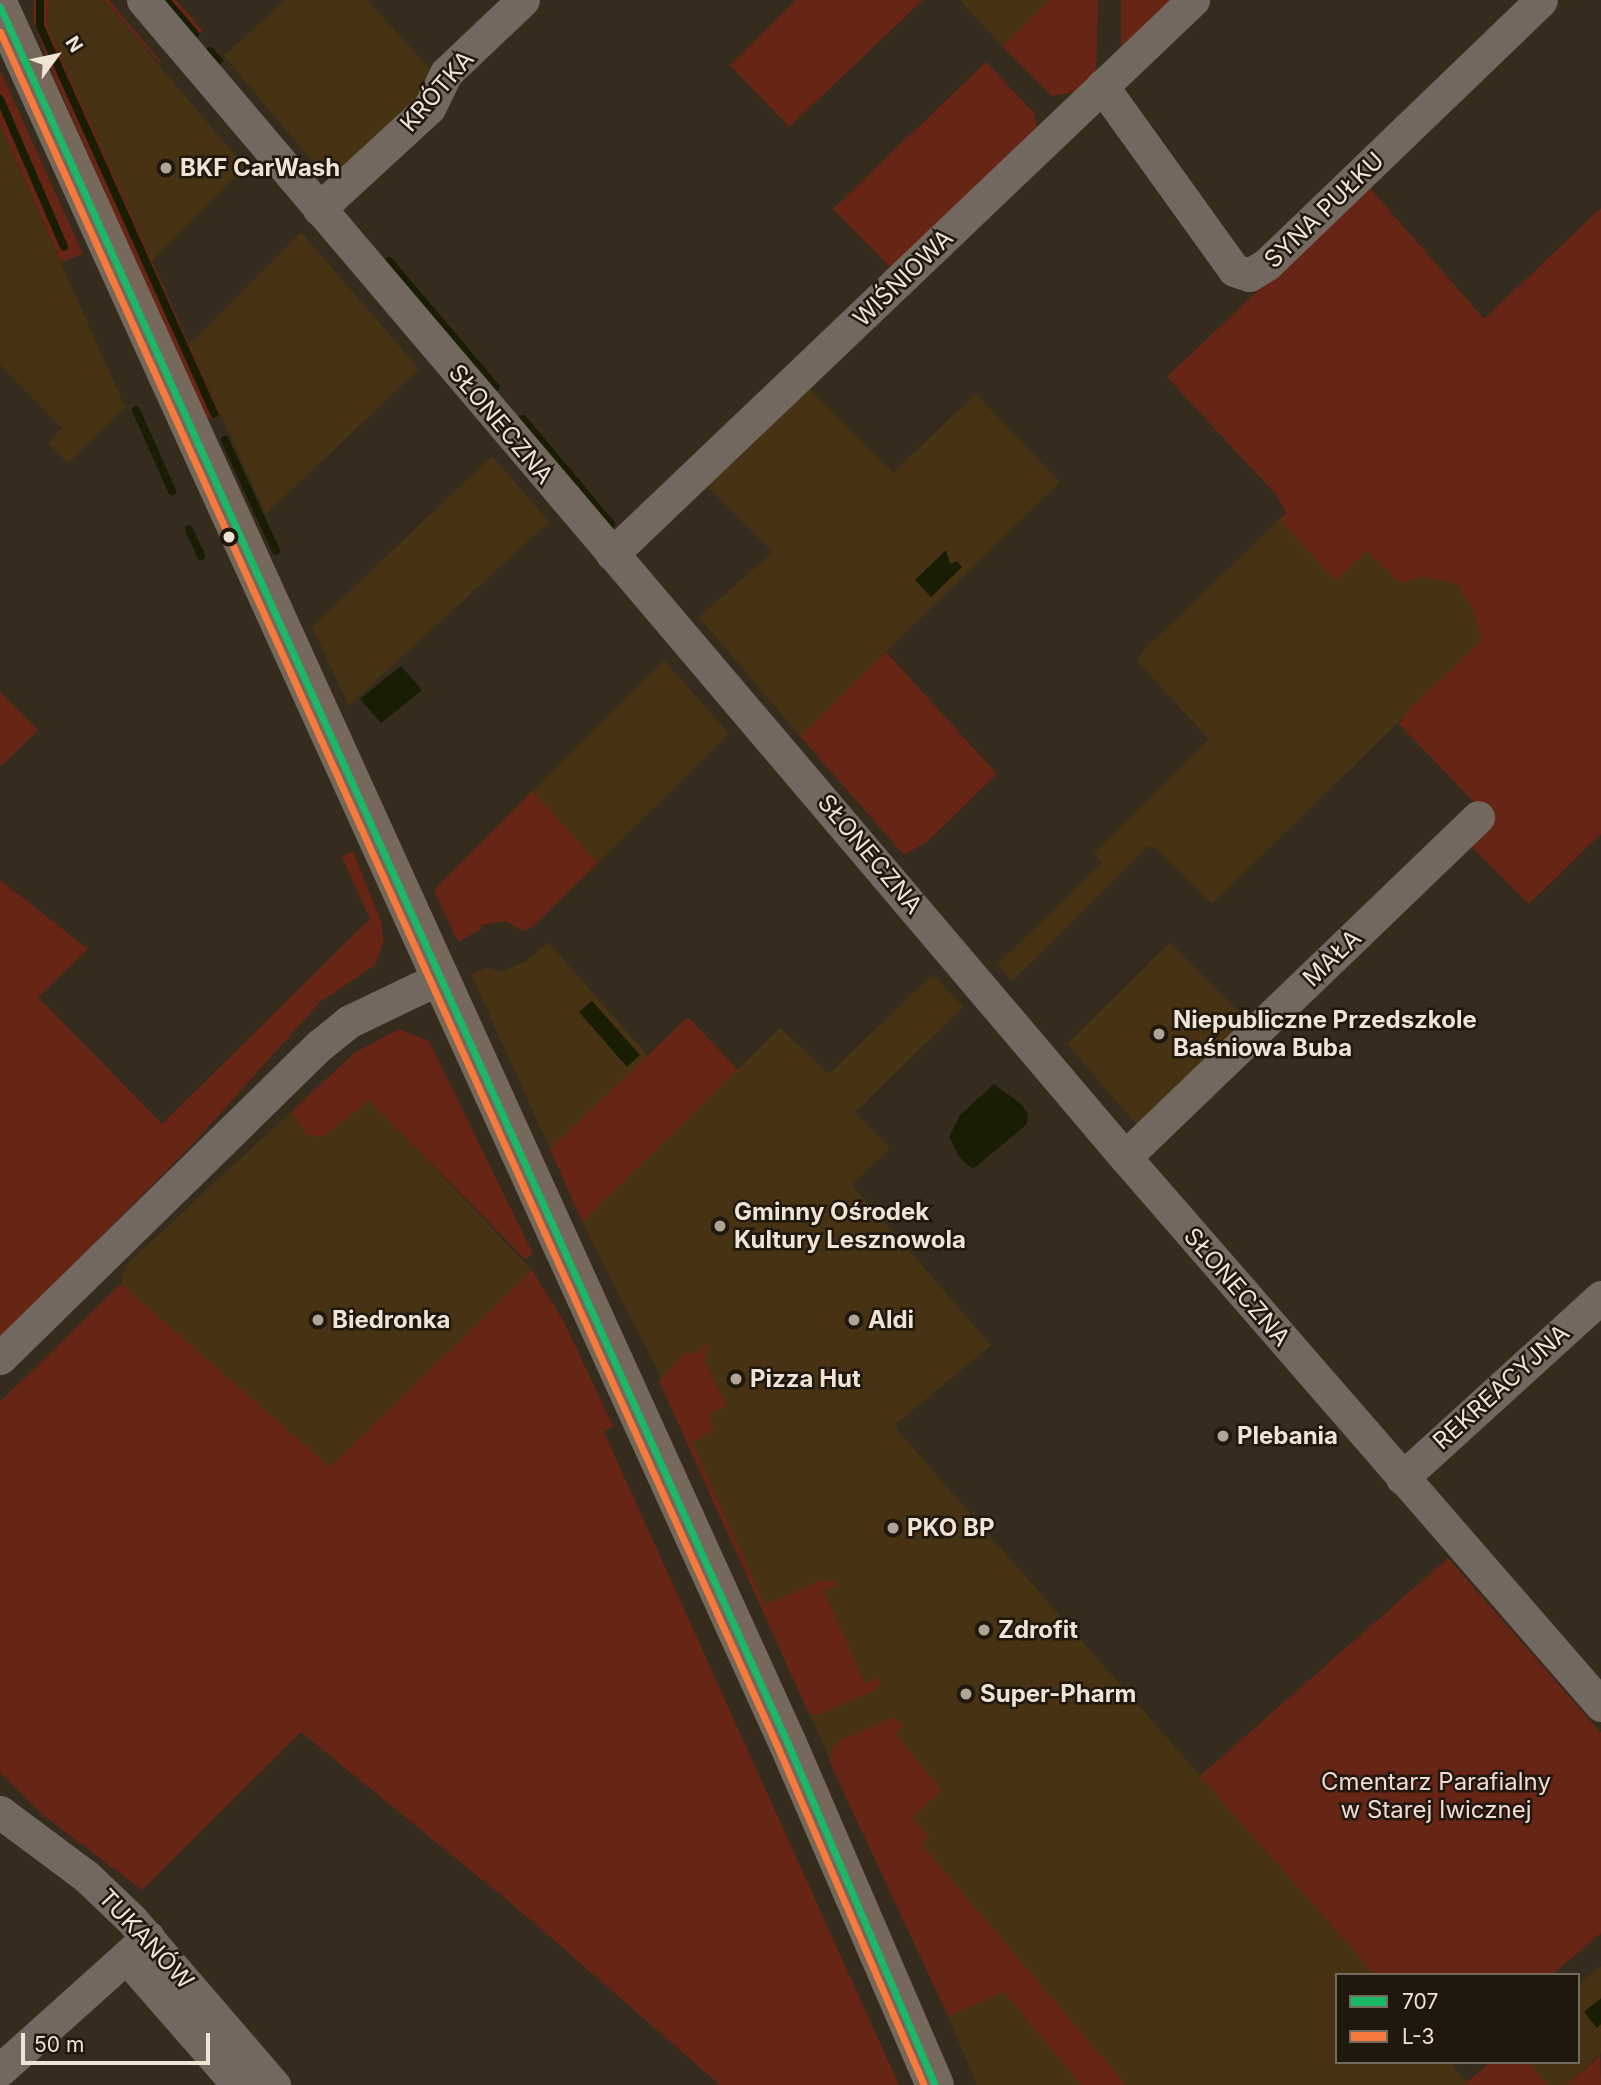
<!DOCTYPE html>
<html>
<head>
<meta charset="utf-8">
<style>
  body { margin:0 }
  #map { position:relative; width:1601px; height:2085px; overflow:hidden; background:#362c1e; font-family:Inter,sans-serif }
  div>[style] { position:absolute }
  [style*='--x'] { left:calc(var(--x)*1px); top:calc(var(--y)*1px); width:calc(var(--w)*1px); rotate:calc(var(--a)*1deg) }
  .built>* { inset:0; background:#473313 }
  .green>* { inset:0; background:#672515 }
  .water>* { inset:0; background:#191d04 }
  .stream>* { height:8px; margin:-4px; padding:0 4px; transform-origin:4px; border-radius:4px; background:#191d04 }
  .minor>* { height:33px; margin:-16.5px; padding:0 16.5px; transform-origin:16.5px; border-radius:16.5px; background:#736860 }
  .major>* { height:38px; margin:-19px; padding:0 19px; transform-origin:19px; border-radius:19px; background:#76685b }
  .bus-1>* { height:7px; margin:-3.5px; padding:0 3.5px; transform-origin:3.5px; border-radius:3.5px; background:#1ab867 }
  .bus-2>* { height:7px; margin:-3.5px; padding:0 3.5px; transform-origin:3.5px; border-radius:3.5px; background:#f6793e }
  .dots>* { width:19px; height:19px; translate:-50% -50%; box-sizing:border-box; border:4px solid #20180d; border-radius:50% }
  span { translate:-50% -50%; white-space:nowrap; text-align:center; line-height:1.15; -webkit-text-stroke:5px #20180d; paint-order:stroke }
  .street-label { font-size:24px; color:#f0e4d5 }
  .poi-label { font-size:24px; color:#f0e4d5; font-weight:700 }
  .left { translate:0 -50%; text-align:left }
  .park-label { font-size:24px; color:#f2d9d3 }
  .legend { position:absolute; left:1335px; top:1973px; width:245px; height:91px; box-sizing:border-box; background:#20180d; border:2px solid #736a5d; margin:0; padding:9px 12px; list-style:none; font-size:21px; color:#f0e4d5 }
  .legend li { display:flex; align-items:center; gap:14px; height:35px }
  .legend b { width:35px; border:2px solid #736a5d }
  .north { position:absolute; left:21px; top:21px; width:70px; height:70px; -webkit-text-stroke:5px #20180d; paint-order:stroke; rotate:57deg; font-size:19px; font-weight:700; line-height:28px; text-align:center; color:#f0e4d5 }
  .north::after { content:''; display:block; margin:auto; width:24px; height:32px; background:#f0e4d5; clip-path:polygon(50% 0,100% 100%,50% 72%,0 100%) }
  .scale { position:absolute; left:21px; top:2033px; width:189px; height:32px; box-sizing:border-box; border:4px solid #f0e4d5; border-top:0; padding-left:9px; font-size:21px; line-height:24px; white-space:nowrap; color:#f0e4d5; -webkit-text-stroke:5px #20180d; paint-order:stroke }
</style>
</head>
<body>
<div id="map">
  <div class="built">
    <div style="clip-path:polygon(48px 0,104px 0,245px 167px,152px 261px,47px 25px)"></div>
    <div style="clip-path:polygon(285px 0,367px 0,433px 72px,424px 99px,338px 180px,324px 175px,224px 56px)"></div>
    <div style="clip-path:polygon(960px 0,1050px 0,1002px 46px)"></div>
    <div style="clip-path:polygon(0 126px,125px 407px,68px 463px,48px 443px,62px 428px,0 365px)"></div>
    <div style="clip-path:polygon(301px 232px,419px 369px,266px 514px,189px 345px)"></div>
    <div style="clip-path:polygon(810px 389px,893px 473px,976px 394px,1060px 482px,800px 736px,699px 617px,773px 552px,705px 484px,729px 460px,735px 462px,744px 454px,747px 442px,794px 397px,801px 398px)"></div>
    <div style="clip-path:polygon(492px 456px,549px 522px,349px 705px,312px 627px)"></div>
    <div style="clip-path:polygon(1286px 513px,1601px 524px,1212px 904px,1154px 847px,1147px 847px,1012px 981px,998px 964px,1102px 863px,1094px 853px,1209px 739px,1138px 662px,1142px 652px)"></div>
    <div style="clip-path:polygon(664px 660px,729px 734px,598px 863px,532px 791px)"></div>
    <div style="clip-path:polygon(548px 942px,648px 1056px,550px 1149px,471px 974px,489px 968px,502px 972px,527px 961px)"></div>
    <div style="clip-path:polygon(1170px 943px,1251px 1024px,1140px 1129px,1067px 1044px)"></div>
    <div style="clip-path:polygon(933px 974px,963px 1007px,855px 1112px,890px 1148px,852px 1185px,991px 1345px,896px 1424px,897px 1430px,1375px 1975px,1337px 1975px,1337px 2062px,1450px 2062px,1467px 2082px,1464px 2085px,977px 2085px,948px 2016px,1003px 1992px,856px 1819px,661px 1377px,582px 1222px,780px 1028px,829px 1074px)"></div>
    <div style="clip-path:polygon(369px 1099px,532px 1270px,330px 1467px,121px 1284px,126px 1265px,292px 1111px,304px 1132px,327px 1134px)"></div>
    <div style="clip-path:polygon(1601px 1966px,1601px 2053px,1566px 2085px,1548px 2085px,1527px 2062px,1578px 2062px,1578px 1985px)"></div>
  </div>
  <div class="green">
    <div style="clip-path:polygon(34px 0,48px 0,47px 25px,220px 414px,208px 419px,158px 313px,54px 77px,33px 20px)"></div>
    <div style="clip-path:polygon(104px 0,109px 0,162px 63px,160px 64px)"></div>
    <div style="clip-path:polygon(159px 0,176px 0,203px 31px,193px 37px)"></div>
    <div style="clip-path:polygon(796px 0,923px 0,789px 127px,730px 65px)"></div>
    <div style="clip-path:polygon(1050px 0,1098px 0,1096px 73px,1076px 92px,1052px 96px,1002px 46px)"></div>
    <div style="clip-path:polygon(1121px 0,1174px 0,1121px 48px)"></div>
    <div style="clip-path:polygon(986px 62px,1034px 113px,1037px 128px,893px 270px,833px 209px)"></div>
    <div style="clip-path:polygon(0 70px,83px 254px,61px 262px,0 125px)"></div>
    <div style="clip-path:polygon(1368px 186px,1484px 319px,1601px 208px,1601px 834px,1529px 904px,1469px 844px,1476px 804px,1399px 724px,1408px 710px,1481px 641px,1473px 609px,1457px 584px,1424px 576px,1400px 583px,1366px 551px,1336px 581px,1280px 520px,1286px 513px,1278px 497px,1167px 377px)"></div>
    <div style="clip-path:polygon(886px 652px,997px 774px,928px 841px,904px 855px,800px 736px)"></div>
    <div style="clip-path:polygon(0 692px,38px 730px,0 767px)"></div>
    <div style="clip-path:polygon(532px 791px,598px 863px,532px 927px,523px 931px,506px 921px,481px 925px,481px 929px,458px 942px,434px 890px)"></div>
    <div style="clip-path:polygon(353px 851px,382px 924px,383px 943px,375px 965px,320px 1002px,190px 1147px,0 1338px,0 880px,88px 949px,38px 997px,162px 1124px,370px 919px,342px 857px)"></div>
    <div style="clip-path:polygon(688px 1017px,738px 1070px,582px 1222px,550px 1149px)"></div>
    <div style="clip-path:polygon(399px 1029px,429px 1041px,533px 1254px,525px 1259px,369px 1100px,327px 1134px,315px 1137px,304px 1132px,292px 1111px,354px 1053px)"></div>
    <div style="clip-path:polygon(532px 1270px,564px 1322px,613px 1426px,604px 1432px,899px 2085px,720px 2085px,524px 1914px,301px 1732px,142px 1890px,48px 1819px,0 1773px,0 1402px,121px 1284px,330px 1467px)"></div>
    <div style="clip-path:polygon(708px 1344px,704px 1360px,727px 1406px,709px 1414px,713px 1431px,692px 1442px,765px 1605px,822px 1580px,835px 1581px,838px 1584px,824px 1591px,865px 1683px,878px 1678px,880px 1682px,875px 1690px,817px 1715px,809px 1714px,659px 1381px,687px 1351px,691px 1356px)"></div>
    <div style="clip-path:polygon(1448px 1558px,1601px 1733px,1601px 1933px,1552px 1975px,1375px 1975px,1200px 1776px)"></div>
    <div style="clip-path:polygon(893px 1717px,904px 1726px,895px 1734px,942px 1790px,912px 1817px,929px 1837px,921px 1844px,1126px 2085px,1081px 2085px,1004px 1992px,948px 2016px,830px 1763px,832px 1748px,838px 1742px)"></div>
    <div style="clip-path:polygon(1600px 2056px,1601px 2085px,1566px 2085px)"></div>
    <div style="clip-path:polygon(1490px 2062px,1527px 2062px,1548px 2085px,1464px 2085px)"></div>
  </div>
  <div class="water">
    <div style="clip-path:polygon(946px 550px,950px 564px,957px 561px,962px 567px,931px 597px,915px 580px)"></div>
    <div style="clip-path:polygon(401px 666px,422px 690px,381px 723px,360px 699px)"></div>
    <div style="clip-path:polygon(592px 1001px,640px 1055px,627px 1067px,579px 1012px)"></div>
    <div style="clip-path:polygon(994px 1084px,1021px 1104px,1028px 1114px,1026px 1125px,973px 1169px,960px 1158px,949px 1137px,960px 1115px)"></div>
    <div style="clip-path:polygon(1601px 1998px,1601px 2024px,1597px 2028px,1584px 2012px)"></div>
  </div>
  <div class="stream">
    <div style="--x:40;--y:0;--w:26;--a:90"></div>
    <div style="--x:40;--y:26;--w:425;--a:65.8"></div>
    <div style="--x:166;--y:0;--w:45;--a:49.5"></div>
    <div style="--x:210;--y:51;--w:13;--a:48"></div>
    <div style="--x:0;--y:99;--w:161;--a:66.6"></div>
    <div style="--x:389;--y:261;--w:165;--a:49.7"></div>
    <div style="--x:136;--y:410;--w:89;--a:66"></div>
    <div style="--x:523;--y:419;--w:137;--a:50"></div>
    <div style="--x:225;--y:440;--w:122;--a:65.3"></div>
    <div style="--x:189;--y:529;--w:30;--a:66"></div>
  </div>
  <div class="minor">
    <div style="--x:143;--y:0;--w:1518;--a:49.68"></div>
    <div style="--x:1125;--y:1157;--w:726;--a:49.02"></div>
    <div style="--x:1102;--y:86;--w:226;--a:54.3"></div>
    <div style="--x:1234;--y:270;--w:16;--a:18"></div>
    <div style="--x:1249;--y:275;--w:21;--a:-31"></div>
    <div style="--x:1267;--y:264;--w:380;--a:-43.9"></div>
    <div style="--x:319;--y:209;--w:149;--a:-42.6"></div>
    <div style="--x:429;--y:108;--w:39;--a:-64"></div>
    <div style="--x:446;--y:73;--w:106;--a:-43.5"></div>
    <div style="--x:612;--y:554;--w:803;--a:-43.64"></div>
    <div style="--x:1125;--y:1157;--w:490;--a:-43.9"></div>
    <div style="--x:0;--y:1358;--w:448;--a:-44.4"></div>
    <div style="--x:320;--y:1045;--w:36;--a:-39"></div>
    <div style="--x:348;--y:1022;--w:102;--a:-25.6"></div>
    <div style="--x:1402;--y:1478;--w:269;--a:-42.3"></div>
    <div style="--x:0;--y:1812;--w:107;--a:36.7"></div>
    <div style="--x:86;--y:1876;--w:64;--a:43.7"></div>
    <div style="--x:132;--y:1920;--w:218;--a:49.3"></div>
    <div style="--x:126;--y:1957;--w:170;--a:48.8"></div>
    <div style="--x:0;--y:2070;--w:199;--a:-41.9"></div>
  </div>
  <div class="major">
    <div style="--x:0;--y:7;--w:1907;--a:65.6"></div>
    <div style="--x:788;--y:1744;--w:371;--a:66.7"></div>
  </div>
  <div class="bus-1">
    <div style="--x:0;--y:7;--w:1907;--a:65.6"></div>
    <div style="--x:788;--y:1744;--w:371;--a:66.7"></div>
  </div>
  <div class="bus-2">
    <div style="--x:0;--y:32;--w:1884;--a:65.61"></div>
    <div style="--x:778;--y:1748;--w:367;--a:66.6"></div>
  </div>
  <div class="dots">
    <div style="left:166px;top:168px;background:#afa495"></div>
    <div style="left:229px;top:537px;background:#f0e4d5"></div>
    <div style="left:1159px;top:1034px;background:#afa495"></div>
    <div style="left:720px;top:1226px;background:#afa495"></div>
    <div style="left:318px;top:1320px;background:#afa495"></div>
    <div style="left:854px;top:1320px;background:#afa495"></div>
    <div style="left:736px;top:1379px;background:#afa495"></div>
    <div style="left:1223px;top:1436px;background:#afa495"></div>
    <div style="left:893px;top:1528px;background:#afa495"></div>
    <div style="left:984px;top:1630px;background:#afa495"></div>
    <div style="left:966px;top:1694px;background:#afa495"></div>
  </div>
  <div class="street-label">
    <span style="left:437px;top:91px;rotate:-49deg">KRÓTKA</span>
    <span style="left:1324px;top:210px;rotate:-44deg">SYNA PUŁKU</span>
    <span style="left:903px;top:278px;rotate:-44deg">WIŚNIOWA</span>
    <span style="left:501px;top:424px;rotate:50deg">SŁONECZNA</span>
    <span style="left:870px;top:854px;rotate:50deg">SŁONECZNA</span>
    <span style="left:1332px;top:958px;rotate:-44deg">MAŁA</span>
    <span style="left:1237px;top:1287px;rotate:49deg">SŁONECZNA</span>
    <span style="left:1501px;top:1387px;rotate:-42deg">REKREACYJNA</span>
    <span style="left:146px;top:1939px;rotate:47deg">TUKANÓW</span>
  </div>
  <div class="poi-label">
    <span class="left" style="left:180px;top:168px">BKF CarWash</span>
    <span class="left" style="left:1173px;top:1034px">Niepubliczne Przedszkole<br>Baśniowa Buba</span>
    <span class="left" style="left:734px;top:1226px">Gminny Ośrodek<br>Kultury Lesznowola</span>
    <span class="left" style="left:332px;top:1320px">Biedronka</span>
    <span class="left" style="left:868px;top:1320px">Aldi</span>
    <span class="left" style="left:750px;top:1379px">Pizza Hut</span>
    <span class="left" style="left:1237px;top:1436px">Plebania</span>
    <span class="left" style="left:907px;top:1528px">PKO BP</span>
    <span class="left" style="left:998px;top:1630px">Zdrofit</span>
    <span class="left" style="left:980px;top:1694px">Super-Pharm</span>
  </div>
  <div class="park-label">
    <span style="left:1436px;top:1796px">Cmentarz Parafialny<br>w Starej Iwicznej</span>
  </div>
  <ul class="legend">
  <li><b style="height:9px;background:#1ab867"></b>707</li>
  <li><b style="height:9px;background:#f6793e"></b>L-3</li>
  </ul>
  <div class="north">N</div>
  <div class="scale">50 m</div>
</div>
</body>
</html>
